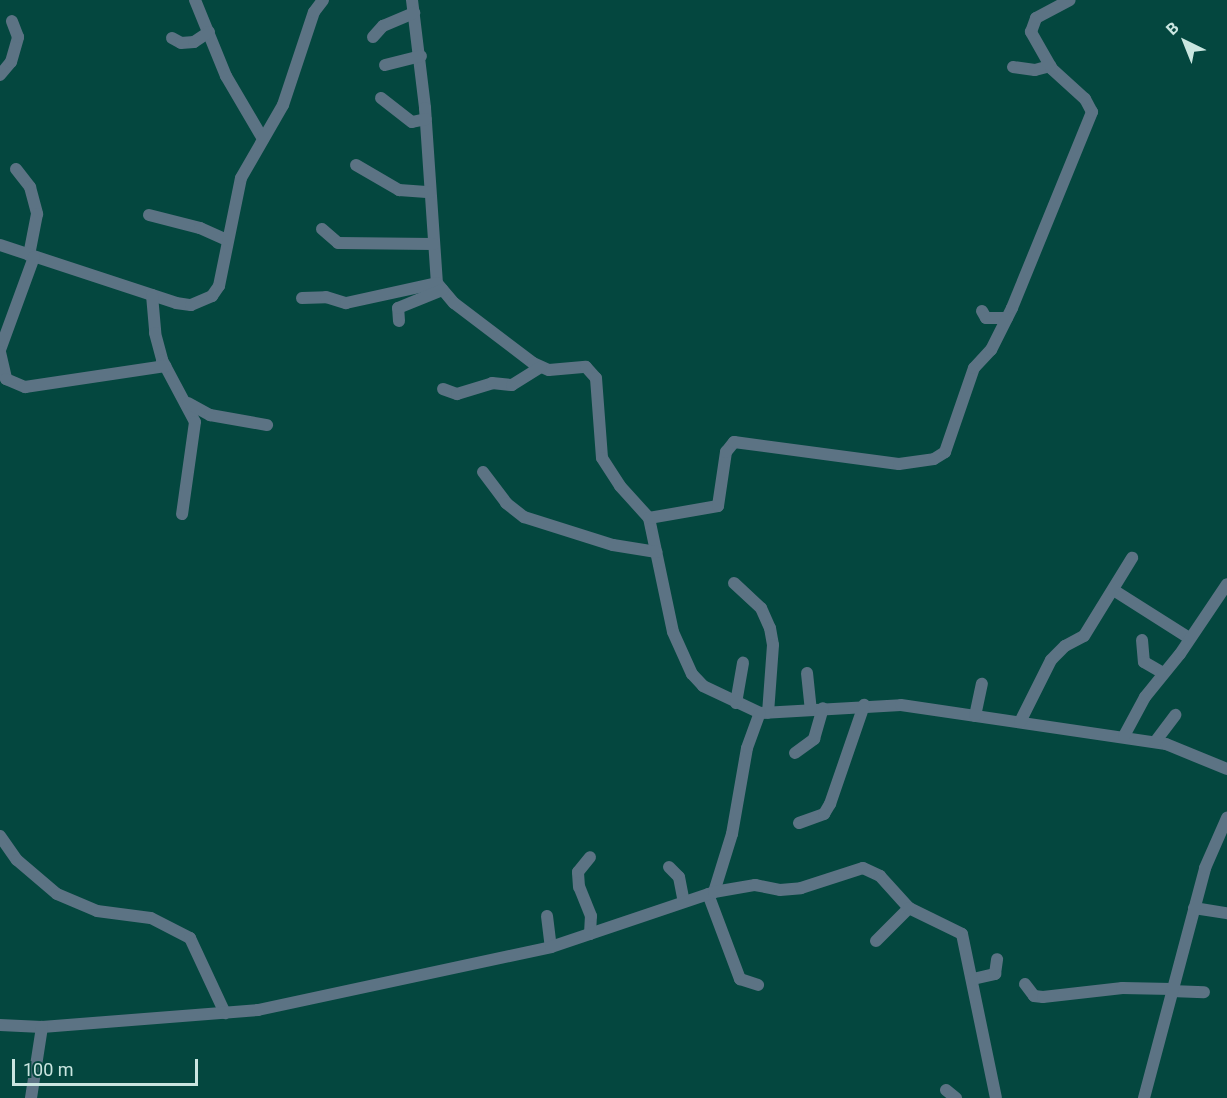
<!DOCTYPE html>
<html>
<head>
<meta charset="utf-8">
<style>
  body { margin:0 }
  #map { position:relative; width:1227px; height:1098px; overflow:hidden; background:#04473f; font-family:Roboto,sans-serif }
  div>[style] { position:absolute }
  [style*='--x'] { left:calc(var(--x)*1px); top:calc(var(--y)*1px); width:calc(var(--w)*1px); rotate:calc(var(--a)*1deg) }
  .minor>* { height:12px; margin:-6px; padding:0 6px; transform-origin:6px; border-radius:6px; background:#5c7384 }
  span { translate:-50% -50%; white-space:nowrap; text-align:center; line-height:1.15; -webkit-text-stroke:6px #04473f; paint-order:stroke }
  .north { position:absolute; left:1155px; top:12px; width:60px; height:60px; -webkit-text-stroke:4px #04473f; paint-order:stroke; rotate:317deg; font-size:16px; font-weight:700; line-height:24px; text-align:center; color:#cae6e0 }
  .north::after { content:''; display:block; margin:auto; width:21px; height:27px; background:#cae6e0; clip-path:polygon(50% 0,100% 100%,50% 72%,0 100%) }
  .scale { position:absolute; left:12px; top:1059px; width:186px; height:27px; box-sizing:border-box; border:3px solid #cae6e0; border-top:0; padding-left:8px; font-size:18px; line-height:21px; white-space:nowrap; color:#cae6e0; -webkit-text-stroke:4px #04473f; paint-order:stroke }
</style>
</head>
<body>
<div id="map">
  <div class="minor">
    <div style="--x:195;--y:0;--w:82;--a:67.8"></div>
    <div style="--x:226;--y:76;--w:73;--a:59.6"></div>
    <div style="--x:412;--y:0;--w:109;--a:83.1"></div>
    <div style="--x:425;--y:108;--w:175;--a:86.1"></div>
    <div style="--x:437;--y:283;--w:26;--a:50"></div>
    <div style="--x:454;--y:303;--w:99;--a:37.2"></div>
    <div style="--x:533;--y:363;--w:17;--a:24"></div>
    <div style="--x:549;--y:370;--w:37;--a:-5"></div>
    <div style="--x:586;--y:367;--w:15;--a:48"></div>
    <div style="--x:596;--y:378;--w:80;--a:85.7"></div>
    <div style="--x:602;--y:458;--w:33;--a:57"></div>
    <div style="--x:620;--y:486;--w:43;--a:47.8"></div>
    <div style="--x:649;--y:518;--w:116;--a:78.1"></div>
    <div style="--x:673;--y:632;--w:46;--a:65.7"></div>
    <div style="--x:692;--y:674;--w:16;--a:47"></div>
    <div style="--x:703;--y:686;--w:63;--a:25.3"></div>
    <div style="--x:760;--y:713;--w:141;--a:-3.2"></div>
    <div style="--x:901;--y:705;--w:268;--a:8.4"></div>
    <div style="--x:1166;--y:744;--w:66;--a:22.3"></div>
    <div style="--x:373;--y:37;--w:15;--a:-48"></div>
    <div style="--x:383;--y:26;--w:34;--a:-23"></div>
    <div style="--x:172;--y:38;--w:10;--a:29"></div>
    <div style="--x:181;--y:43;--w:13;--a:-4"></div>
    <div style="--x:194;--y:42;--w:18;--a:-34"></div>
    <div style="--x:385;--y:65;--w:37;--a:-14"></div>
    <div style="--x:1013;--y:67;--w:22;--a:8"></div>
    <div style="--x:1035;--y:70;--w:16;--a:-15"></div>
    <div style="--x:0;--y:75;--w:17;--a:-50"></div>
    <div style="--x:11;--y:62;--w:26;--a:-74"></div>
    <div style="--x:18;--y:37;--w:17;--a:-111"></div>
    <div style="--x:381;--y:98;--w:39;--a:38"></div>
    <div style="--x:412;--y:122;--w:14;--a:-12"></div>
    <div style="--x:356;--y:165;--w:50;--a:30.2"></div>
    <div style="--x:399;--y:190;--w:31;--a:4"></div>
    <div style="--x:16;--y:169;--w:23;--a:52"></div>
    <div style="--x:30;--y:187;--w:28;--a:75"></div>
    <div style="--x:37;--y:214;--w:42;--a:101"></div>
    <div style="--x:149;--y:215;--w:53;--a:14.3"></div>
    <div style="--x:200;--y:228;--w:30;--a:24"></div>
    <div style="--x:322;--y:229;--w:21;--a:41"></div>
    <div style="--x:338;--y:243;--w:95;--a:0.6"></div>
    <div style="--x:0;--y:245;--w:185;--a:18.2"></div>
    <div style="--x:176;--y:303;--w:15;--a:8"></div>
    <div style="--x:191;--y:305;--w:23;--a:-23"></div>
    <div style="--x:212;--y:296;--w:12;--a:-55"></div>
    <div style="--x:219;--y:286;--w:110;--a:-78.5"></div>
    <div style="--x:241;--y:178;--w:84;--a:-60.1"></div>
    <div style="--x:283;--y:105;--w:98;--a:-71.6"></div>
    <div style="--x:314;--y:12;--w:15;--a:-53"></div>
    <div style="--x:152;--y:295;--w:38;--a:85"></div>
    <div style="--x:155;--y:333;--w:28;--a:75"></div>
    <div style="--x:162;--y:360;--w:70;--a:62"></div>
    <div style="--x:195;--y:422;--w:93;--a:98"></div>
    <div style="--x:302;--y:298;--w:24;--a:-2"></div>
    <div style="--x:326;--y:297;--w:21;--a:17"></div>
    <div style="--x:346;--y:303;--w:93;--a:-12.4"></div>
    <div style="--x:982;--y:311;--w:8;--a:60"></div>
    <div style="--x:986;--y:318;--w:21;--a:0"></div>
    <div style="--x:399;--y:321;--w:13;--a:-94"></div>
    <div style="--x:398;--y:308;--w:48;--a:-22.2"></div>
    <div style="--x:0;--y:350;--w:99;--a:-69.9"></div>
    <div style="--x:0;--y:352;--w:28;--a:77"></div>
    <div style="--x:6;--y:379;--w:21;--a:23"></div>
    <div style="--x:25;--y:387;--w:142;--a:-8.5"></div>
    <div style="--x:443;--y:389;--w:15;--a:20"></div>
    <div style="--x:457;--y:394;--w:37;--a:-17"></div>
    <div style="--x:492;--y:383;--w:20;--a:6"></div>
    <div style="--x:512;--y:385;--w:34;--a:-32"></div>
    <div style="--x:188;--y:403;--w:25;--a:29"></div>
    <div style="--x:210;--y:415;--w:58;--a:10"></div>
    <div style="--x:483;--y:472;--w:39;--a:53"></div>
    <div style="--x:506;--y:503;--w:23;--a:38"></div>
    <div style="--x:524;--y:517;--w:93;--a:17.5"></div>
    <div style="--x:613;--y:545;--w:44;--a:9.2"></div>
    <div style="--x:649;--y:518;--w:70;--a:-9.9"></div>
    <div style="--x:718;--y:506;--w:55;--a:-81.6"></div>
    <div style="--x:726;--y:452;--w:13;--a:-51"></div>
    <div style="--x:734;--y:442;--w:166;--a:7.6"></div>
    <div style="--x:899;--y:464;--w:35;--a:-8"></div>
    <div style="--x:934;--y:459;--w:13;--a:-32"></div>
    <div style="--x:945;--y:452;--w:89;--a:-71"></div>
    <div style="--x:974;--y:368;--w:25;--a:-47"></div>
    <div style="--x:991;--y:350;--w:47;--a:-63.4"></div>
    <div style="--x:1012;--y:308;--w:212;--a:-67.8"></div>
    <div style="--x:1092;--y:112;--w:15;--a:-118"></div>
    <div style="--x:1085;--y:99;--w:45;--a:-137.7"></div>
    <div style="--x:1052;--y:69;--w:43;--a:-119.6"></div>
    <div style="--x:1031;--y:32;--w:15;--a:-70"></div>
    <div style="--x:1036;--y:18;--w:38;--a:-28"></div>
    <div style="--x:734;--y:583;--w:37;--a:43"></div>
    <div style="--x:761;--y:608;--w:22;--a:66"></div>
    <div style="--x:770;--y:628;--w:17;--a:80"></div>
    <div style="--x:773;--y:645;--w:68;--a:94.2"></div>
    <div style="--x:1115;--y:591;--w:88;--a:32.4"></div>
    <div style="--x:1142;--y:640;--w:22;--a:85"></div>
    <div style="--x:1144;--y:662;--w:22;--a:30"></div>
    <div style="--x:807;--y:673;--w:36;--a:84"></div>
    <div style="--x:736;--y:703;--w:41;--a:-80.1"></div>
    <div style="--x:975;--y:716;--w:33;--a:-78"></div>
    <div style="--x:1020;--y:722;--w:69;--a:-63.4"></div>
    <div style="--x:1051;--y:660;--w:20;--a:-45"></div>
    <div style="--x:1065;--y:646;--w:21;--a:-28"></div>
    <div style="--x:1084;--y:636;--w:92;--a:-58.4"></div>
    <div style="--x:1124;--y:736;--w:44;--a:-61.7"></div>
    <div style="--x:1145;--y:697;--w:55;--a:-50.9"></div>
    <div style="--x:1180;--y:654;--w:84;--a:-56.1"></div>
    <div style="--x:1155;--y:742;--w:34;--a:-53"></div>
    <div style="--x:795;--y:753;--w:24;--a:-36"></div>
    <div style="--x:814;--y:739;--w:32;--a:-74"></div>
    <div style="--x:799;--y:823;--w:27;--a:-20"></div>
    <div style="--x:824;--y:814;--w:12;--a:-59"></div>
    <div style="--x:830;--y:804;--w:105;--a:-71"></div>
    <div style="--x:0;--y:836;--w:29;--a:55"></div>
    <div style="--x:17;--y:860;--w:52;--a:40.4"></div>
    <div style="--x:57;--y:894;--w:43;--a:23"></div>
    <div style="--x:97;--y:911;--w:54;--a:7.4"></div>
    <div style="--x:151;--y:918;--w:44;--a:27.1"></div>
    <div style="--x:190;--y:938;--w:83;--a:65"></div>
    <div style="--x:669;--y:867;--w:14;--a:45"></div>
    <div style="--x:679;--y:877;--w:25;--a:79"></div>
    <div style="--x:714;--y:892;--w:61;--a:-72.8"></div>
    <div style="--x:732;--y:834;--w:87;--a:-80.1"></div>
    <div style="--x:747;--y:748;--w:37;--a:-70"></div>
    <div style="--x:708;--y:894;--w:91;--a:69.4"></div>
    <div style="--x:740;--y:979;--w:19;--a:18"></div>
    <div style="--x:1194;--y:908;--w:33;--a:9"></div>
    <div style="--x:547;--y:916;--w:31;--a:83"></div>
    <div style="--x:590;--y:934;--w:18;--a:-87"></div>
    <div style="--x:591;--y:916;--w:31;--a:-112"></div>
    <div style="--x:579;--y:887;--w:15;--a:-94"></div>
    <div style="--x:578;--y:872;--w:19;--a:-51"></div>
    <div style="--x:876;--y:941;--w:47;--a:-45"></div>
    <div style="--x:973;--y:979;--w:23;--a:-13"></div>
    <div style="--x:995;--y:974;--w:15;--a:-82"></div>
    <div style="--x:1025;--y:984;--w:15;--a:53"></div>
    <div style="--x:1034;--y:996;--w:9;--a:6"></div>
    <div style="--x:1043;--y:997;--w:80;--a:-6.5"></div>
    <div style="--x:1122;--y:988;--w:50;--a:1.1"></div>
    <div style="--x:1171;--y:991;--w:33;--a:2"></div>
    <div style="--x:0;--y:1025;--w:42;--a:2.7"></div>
    <div style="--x:42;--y:1027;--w:217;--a:-4.5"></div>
    <div style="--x:258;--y:1010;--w:300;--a:-12.1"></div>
    <div style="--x:551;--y:947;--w:172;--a:-18.6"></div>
    <div style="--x:714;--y:892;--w:42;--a:-9.7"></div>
    <div style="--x:755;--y:885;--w:25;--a:11"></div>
    <div style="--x:780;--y:890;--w:21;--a:-5"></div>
    <div style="--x:801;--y:888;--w:65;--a:-17.9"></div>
    <div style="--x:863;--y:868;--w:19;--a:25"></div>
    <div style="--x:880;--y:876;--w:43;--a:47.8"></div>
    <div style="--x:909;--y:908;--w:59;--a:26.1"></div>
    <div style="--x:962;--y:934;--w:167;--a:78.3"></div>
    <div style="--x:946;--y:1090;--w:13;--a:39"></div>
    <div style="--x:31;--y:1098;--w:72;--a:-81.2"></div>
    <div style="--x:1144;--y:1098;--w:238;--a:-75.1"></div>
    <div style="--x:1205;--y:868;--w:55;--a:-66.3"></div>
  </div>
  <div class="north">B</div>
  <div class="scale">100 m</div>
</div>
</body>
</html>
